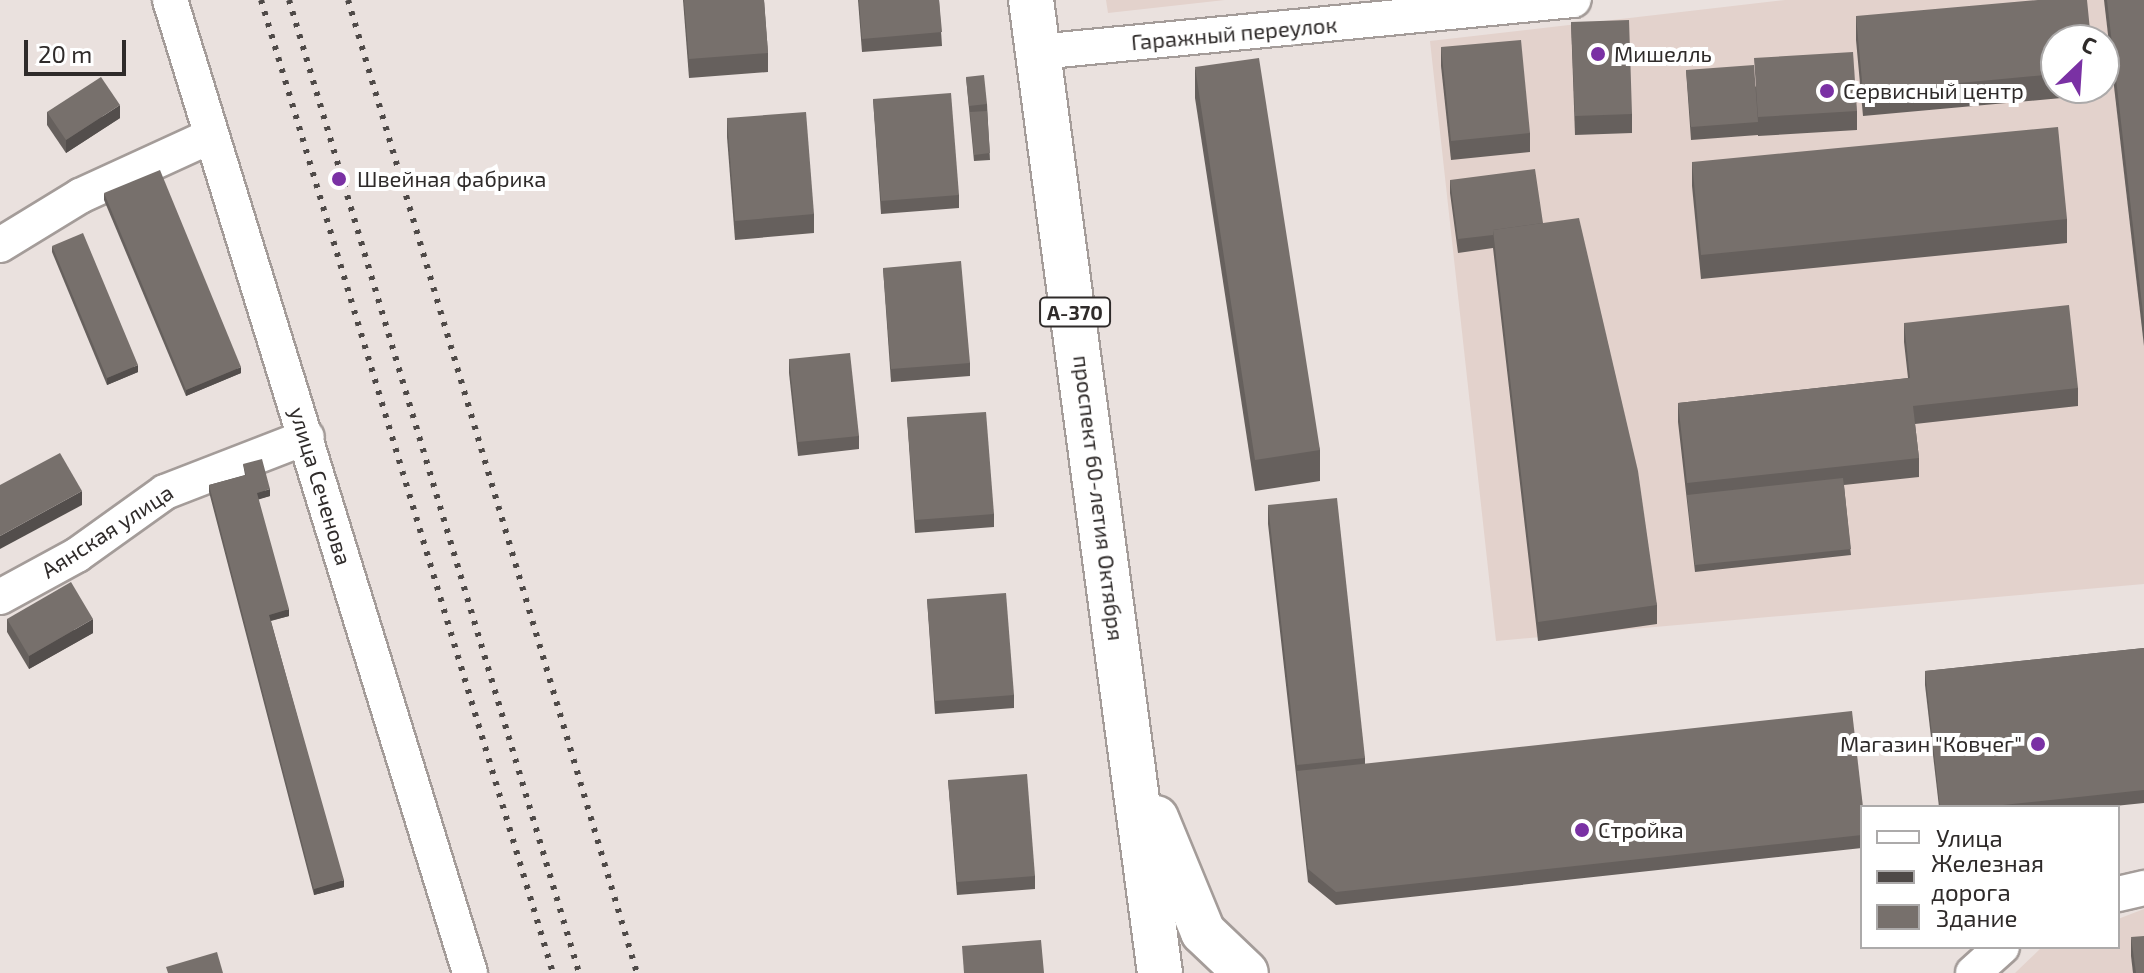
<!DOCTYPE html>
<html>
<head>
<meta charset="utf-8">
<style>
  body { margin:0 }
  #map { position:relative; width:2144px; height:973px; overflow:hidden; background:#eae1de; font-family:"Exo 2",sans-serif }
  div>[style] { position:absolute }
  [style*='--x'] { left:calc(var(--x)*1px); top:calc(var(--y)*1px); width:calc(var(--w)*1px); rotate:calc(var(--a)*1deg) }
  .built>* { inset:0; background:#e3d2cc }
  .roads { filter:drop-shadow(2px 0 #a49c99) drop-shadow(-2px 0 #a49c99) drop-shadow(0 2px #a49c99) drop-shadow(0 -2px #a49c99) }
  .street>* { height:34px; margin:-17px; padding:0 17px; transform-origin:17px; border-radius:17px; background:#fff }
  .highway>* { height:44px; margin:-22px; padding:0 22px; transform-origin:22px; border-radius:22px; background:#fff }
  .rail>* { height:6px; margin-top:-3px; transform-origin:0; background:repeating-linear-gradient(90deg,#4e4947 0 4px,transparent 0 12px) }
  .wall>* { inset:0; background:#66605d }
  .shaded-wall>* { inset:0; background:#534e4c }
  .building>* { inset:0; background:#77706c }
  .dots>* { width:22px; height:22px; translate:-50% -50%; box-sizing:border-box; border:4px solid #fff; border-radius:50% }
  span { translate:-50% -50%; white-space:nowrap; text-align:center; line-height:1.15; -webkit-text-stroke:8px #fff; paint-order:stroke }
  .shield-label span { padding:2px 6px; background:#fff; border:2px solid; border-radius:6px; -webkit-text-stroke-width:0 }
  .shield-label { font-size:20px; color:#2f2b2a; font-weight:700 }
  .street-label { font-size:22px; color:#2f2b2a }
  .poi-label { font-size:22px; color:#2f2b2a }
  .left { translate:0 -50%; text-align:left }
  .right { translate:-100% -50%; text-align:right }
  .legend { position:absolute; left:1860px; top:805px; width:260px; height:144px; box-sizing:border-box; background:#fff; border:2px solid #acaaaa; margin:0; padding:10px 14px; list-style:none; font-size:24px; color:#2f2b2a }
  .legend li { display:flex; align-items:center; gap:16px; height:40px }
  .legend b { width:40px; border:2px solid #acaaaa }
  .north { position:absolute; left:2040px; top:24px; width:80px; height:80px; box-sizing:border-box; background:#fff; border:2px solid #acaaaa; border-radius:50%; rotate:25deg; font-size:22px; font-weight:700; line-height:32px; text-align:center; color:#2f2b2a }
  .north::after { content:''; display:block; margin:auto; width:28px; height:36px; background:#7a31a4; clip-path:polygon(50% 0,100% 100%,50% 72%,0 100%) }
  .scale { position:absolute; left:24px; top:40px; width:102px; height:36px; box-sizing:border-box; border:4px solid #2f2b2a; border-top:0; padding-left:10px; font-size:24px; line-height:28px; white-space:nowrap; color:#2f2b2a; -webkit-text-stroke:6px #fff; paint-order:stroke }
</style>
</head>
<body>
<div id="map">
  <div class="built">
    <div style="clip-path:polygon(1106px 0,1225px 0,1108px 13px)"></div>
    <div style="clip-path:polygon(evenodd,1785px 0,2144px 0,2144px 584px,1496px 641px,1430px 41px,1785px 0,2056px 40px,2104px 40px,2104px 88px,2056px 88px,2056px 40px)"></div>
    <div style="clip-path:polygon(2144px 909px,2144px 973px,2015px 973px,2042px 947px,2118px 947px,2118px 919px)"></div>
  </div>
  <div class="roads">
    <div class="street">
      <div style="--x:170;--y:0;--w:1018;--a:72.86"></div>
      <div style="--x:1038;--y:52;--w:538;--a:-5.55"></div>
      <div style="--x:0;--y:245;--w:94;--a:-31.5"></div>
      <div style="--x:80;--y:196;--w:144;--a:-24.6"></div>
      <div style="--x:0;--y:597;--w:88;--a:-28.6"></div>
      <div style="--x:77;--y:555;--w:108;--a:-35.6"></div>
      <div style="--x:165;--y:492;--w:152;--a:-21.2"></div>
      <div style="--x:2118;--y:894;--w:27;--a:-13"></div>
      <div style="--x:1973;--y:973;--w:39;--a:-42"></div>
    </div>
    <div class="highway">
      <div style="--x:1031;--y:0;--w:982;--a:82.45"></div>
      <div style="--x:1156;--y:818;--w:123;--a:67.6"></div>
      <div style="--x:1203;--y:932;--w:59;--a:43.6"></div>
    </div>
  </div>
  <div class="rail">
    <div style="--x:261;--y:0;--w:1016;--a:73.3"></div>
    <div style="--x:289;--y:0;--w:1015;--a:73.4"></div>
    <div style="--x:348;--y:0;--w:1015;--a:73.46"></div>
  </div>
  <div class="wall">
    <div style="clip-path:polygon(683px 0,764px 0,768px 53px,768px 72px,689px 78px)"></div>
    <div style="clip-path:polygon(858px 0,939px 0,942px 46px,862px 52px)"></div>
    <div style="clip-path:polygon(2104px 0,2144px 0,2144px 346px)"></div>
    <div style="clip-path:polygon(1856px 16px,2056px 40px,2056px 88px,2094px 88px,2094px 95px,1863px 116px,1856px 40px)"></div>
    <div style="clip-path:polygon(1571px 22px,1632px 114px,1632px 133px,1575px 135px)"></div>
    <div style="clip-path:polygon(1441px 47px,1530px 133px,1530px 152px,1451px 160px,1441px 66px)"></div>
    <div style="clip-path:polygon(1195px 67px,1320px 450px,1320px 481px,1255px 491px,1195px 98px)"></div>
    <div style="clip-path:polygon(1686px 70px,1857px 111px,1857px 130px,1758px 136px,1758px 129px,1758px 135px,1691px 140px)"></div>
    <div style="clip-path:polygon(966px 77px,987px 104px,990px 160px,974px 161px)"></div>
    <div style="clip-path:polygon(873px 99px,959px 195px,959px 208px,881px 214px)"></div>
    <div style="clip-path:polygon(47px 112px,120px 118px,66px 153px,47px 125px)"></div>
    <div style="clip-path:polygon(727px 118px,814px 214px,814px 233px,735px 240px,727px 137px)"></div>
    <div style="clip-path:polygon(1692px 162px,2067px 219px,2067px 243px,1701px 279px,1692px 186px)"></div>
    <div style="clip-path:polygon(1450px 180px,1543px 223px,1657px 605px,1657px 624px,1538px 641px,1493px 248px,1458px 253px,1450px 193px)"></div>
    <div style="clip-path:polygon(104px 193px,241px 373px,186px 396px,104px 200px)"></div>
    <div style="clip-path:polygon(52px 246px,138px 372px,107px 385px,52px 252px)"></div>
    <div style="clip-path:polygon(883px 268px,970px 363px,970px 376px,891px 382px)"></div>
    <div style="clip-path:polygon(1904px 323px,2078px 388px,2078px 406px,1915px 424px,1919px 458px,1919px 477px,1844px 485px,1851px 555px,1695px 572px,1678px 422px,1678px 403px,1908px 378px,1904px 342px)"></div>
    <div style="clip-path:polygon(789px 359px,859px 436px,859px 449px,798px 456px,789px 373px)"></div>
    <div style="clip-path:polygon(907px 417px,994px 514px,994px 527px,915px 533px)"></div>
    <div style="clip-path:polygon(243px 464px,270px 496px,258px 499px,289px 616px,271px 621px,344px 887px,314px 895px,209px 492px,209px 485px,245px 475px)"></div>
    <div style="clip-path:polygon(1268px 505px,1365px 758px,1365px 764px,1862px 807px,1862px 848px,1336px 905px,1308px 882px,1268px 524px)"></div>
    <div style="clip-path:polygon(927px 599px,1014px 695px,1014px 708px,935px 714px)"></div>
    <div style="clip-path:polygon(7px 619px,93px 633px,29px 669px,7px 632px)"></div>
    <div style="clip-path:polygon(2144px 648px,2144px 803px,2105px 807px,1939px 807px,1925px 685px,1925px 671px)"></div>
    <div style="clip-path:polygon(948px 780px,1035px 876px,1035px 889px,957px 895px)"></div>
    <div style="clip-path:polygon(2131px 937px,2144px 973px,2133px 973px,2131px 956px)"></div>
  </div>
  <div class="shaded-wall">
    <div style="clip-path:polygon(120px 105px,120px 118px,66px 153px,66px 140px)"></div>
    <div style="clip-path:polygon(138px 365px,138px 372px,107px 385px,107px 378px)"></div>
    <div style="clip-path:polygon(241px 367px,241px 373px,186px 396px,186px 390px)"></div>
    <div style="clip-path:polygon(270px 489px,270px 496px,257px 500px,257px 493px)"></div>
    <div style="clip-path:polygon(82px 491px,82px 505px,0 549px,0 536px)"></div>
    <div style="clip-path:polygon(289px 609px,289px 616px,269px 621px,269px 615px)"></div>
    <div style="clip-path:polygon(93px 619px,93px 633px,29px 669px,29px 656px)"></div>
    <div style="clip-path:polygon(344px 880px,344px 887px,314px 895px,314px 889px)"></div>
  </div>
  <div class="building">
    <div style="clip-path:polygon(684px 0,764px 0,768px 53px,689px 59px)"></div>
    <div style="clip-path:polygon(859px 0,939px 0,942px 32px,862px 39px)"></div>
    <div style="clip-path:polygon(2038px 0,2087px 0,2091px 40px,2056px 40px,2056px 74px,1863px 92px,1856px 16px)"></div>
    <div style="clip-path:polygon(2107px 0,2144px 0,2144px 322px)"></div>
    <div style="clip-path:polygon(1629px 20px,1632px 114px,1575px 116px,1571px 22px)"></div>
    <div style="clip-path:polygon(1521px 40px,1530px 133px,1451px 141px,1441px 47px)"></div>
    <div style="clip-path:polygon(1853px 52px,1857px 111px,1758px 117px,1754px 58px)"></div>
    <div style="clip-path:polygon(1259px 58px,1320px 450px,1255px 460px,1195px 67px)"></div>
    <div style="clip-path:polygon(1754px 65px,1758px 122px,1691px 127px,1686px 70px)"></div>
    <div style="clip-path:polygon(984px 75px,987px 104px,969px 106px,966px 77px)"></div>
    <div style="clip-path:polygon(101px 77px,120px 105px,66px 140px,47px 112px)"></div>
    <div style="clip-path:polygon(951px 93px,959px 195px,881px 201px,873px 99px)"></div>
    <div style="clip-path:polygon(987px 111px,990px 153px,974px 155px,970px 112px)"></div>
    <div style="clip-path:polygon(806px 112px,814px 214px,735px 221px,727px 118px)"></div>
    <div style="clip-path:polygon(2058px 127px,2067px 219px,1701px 255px,1692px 162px)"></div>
    <div style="clip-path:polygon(1535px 169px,1543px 223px,1493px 230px,1493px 235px,1458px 239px,1450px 180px)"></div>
    <div style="clip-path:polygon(160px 170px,241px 367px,186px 390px,104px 193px)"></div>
    <div style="clip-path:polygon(1579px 218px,1638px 471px,1657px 605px,1538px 622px,1493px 230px)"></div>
    <div style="clip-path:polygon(83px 233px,138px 365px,107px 378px,52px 246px)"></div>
    <div style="clip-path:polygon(961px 261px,970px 363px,891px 369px,883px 268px)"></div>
    <div style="clip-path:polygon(2069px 305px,2078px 388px,1913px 406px,1919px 458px,1687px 483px,1678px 403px,1910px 378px,1904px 323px)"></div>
    <div style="clip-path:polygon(850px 353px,859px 436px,798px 442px,789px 359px)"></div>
    <div style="clip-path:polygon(986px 412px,994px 514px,915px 520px,907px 417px)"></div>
    <div style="clip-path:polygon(60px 453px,82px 491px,0 536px,0 485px)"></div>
    <div style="clip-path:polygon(262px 459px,270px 489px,257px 493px,289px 609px,269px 615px,344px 880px,314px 889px,209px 485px,246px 475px,243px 464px)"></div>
    <div style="clip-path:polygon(1843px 478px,1851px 549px,1695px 565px,1687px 495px)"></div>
    <div style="clip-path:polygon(1337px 498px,1365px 758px,1297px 765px,1268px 505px)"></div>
    <div style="clip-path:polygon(71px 582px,93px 619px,29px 656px,7px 619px)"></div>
    <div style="clip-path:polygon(1006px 593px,1014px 695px,935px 701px,927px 599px)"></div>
    <div style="clip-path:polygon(2144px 648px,2144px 790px,1984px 807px,1940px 807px,1925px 671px)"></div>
    <div style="clip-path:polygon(1852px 711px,1863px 807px,1862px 835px,1336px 892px,1308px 869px,1297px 771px)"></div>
    <div style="clip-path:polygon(1027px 774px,1035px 876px,957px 882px,948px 780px)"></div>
    <div style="clip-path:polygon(2144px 936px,2144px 973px,2136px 973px,2131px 937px)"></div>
    <div style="clip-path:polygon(1041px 940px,1044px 973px,964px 973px,962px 946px)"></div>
    <div style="clip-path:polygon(217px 952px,223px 973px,168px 973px,166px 967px)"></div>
  </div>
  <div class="dots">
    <div style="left:1598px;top:54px;background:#7a31a4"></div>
    <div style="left:1827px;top:91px;background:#7a31a4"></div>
    <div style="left:339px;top:179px;background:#7a31a4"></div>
    <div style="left:2038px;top:744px;background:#7a31a4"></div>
    <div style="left:1582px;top:830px;background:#7a31a4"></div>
  </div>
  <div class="shield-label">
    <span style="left:1075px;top:312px">А-370</span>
  </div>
  <div class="street-label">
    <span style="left:1234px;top:33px;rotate:-5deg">Гаражный переулок</span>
    <span style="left:321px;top:486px;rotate:73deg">улица Сеченова</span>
    <span style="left:1099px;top:498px;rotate:83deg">проспект 60-летия Октября</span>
    <span style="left:107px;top:531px;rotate:-33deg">Аянская улица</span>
  </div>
  <div class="poi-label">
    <span class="left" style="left:1614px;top:54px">Мишелль</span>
    <span class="left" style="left:1843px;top:91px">Сервисный центр</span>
    <span class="left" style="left:357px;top:179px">Швейная фабрика</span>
    <span class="right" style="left:2022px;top:744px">Магазин "Ковчег"</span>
    <span class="left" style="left:1598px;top:830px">Стройка</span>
  </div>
  <ul class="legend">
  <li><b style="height:10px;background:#fff"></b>Улица</li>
  <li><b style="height:10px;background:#4e4947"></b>Железная дорога</li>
  <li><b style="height:22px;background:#77706c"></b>Здание</li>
  </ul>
  <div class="north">С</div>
  <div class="scale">20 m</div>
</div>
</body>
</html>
